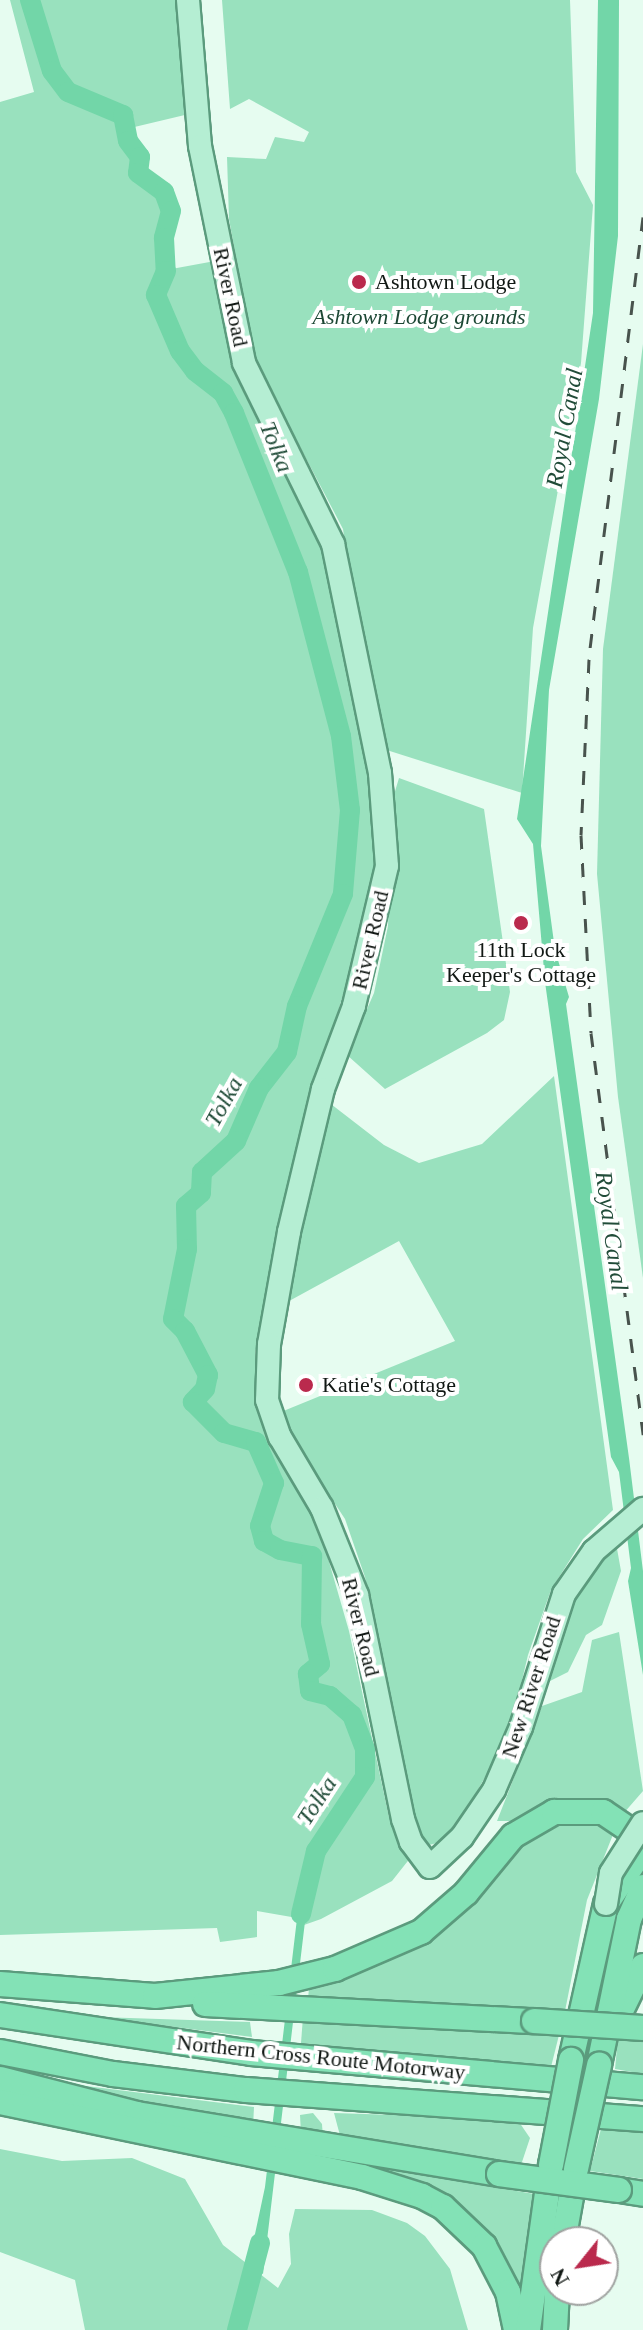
<!DOCTYPE html>
<html>
<head>
<meta charset="utf-8">
<style>
  body { margin:0 }
  #map { position:relative; width:643px; height:2330px; overflow:hidden; background:#e6fcf0; font-family:Georgia,serif }
  div>[style] { position:absolute }
  [style*='--x'] { left:calc(var(--x)*1px); top:calc(var(--y)*1px); width:calc(var(--w)*1px); rotate:calc(var(--a)*1deg) }
  .green>* { inset:0; background:#99e1be }
  .water>* { inset:0; background:#72d6a8 }
  .river>* { height:20px; margin:-10px; padding:0 10px; transform-origin:10px; border-radius:10px; background:#72d6a8 }
  .roads { filter:drop-shadow(2px 0 #5b9b7d) drop-shadow(-2px 0 #5b9b7d) drop-shadow(0 2px #5b9b7d) drop-shadow(0 -2px #5b9b7d) }
  .major>* { height:22px; margin:-11px; padding:0 11px; transform-origin:11px; border-radius:11px; background:#b5eed3 }
  .highway>* { height:24px; margin:-12px; padding:0 12px; transform-origin:12px; border-radius:12px; background:#83e2b6 }
  .rail>* { height:3px; margin-top:-1.5px; transform-origin:0; background:repeating-linear-gradient(90deg,#48534d 0 14px,transparent 0 28px) }
  .bridges { filter:drop-shadow(2px 0 #5b9b7d) drop-shadow(-2px 0 #5b9b7d) drop-shadow(0 2px #5b9b7d) drop-shadow(0 -2px #5b9b7d) }
  .major-bridge>* { height:22px; margin:-11px; padding:0 11px; transform-origin:11px; border-radius:11px; background:#b5eed3 }
  .highway-bridge>* { height:24px; margin:-12px; padding:0 12px; transform-origin:12px; border-radius:12px; background:#83e2b6 }
  .dots>* { width:22px; height:22px; translate:-50% -50%; box-sizing:border-box; border:4px solid #fff; border-radius:50% }
  span { translate:-50% -50%; white-space:nowrap; text-align:center; line-height:1.15; -webkit-text-stroke:8px #fff; paint-order:stroke }
  .poi-label { font-size:22px; color:#111814 }
  .left { translate:0 -50%; text-align:left }
  .street-label { font-size:22px; color:#111814 }
  .park-label { font-size:22px; color:#1c4734; font-style:italic }
  .water-label { font-size:24px; color:#214c39; font-style:italic }
  .north { position:absolute; left:539px; top:2226px; width:80px; height:80px; box-sizing:border-box; background:#fff; border:2px solid #a0a3a1; border-radius:50%; rotate:240deg; font-size:22px; font-weight:700; line-height:32px; text-align:center; color:#111814 }
  .north::after { content:''; display:block; margin:auto; width:28px; height:36px; background:#ba2a4d; clip-path:polygon(50% 0,100% 100%,50% 72%,0 100%) }
</style>
</head>
<body>
<div id="map">
  <div class="green">
    <div style="clip-path:polygon(10px 0,182px 0,189px 114px,126px 129px,128px 141px,140px 157px,139px 173px,164px 192px,171px 211px,164px 238px,166px 270px,215px 261px,327px 545px,367px 750px,378px 858px,371px 902px,308px 1111px,255px 1353px,257px 1403px,315px 1513px,349px 1631px,389px 1817px,411px 1857px,392px 1881px,321px 1919px,304px 1925px,303px 1919px,257px 1911px,257px 1937px,220px 1942px,217px 1928px,0 1935px,0 102px,34px 92px)"></div>
    <div style="clip-path:polygon(222px 0,570px 0,576px 172px,593px 205px,581px 363px,533px 628px,522px 793px,374px 746px,343px 529px,254px 359px,229px 219px,227px 157px,266px 159px,275px 137px,304px 142px,309px 132px,249px 99px,230px 109px)"></div>
    <div style="clip-path:polygon(643px 344px,643px 1278px,618px 1097px,597px 874px,603px 649px)"></div>
    <div style="clip-path:polygon(399px 778px,484px 809px,510px 992px,504px 1020px,487px 1033px,385px 1089px,347px 1055px,374px 993px,388px 926px,393px 798px)"></div>
    <div style="clip-path:polygon(554px 1076px,613px 1510px,583px 1539px,551px 1590px,528px 1655px,509px 1735px,463px 1816px,441px 1842px,429px 1845px,422px 1841px,410px 1813px,365px 1577px,345px 1519px,276px 1414px,455px 1341px,399px 1241px,280px 1306px,327px 1101px,384px 1145px,419px 1163px,482px 1144px)"></div>
    <div style="clip-path:polygon(616px 1543px,621px 1571px,602px 1625px,586px 1635px,568px 1672px,548px 1682px,562px 1628px,583px 1586px)"></div>
    <div style="clip-path:polygon(619px 1632px,643px 1791px,623px 1814px,541px 1807px,513px 1821px,497px 1821px,542px 1706px,582px 1692px,592px 1640px)"></div>
    <div style="clip-path:polygon(576px 1815px,616px 1827px,587px 1900px,565px 2011px,308px 1999px,309px 1988px,391px 1954px,509px 1848px)"></div>
    <div style="clip-path:polygon(99px 2017px,250px 2022px,252px 2037px,98px 2017px)"></div>
    <div style="clip-path:polygon(303px 2017px,559px 2035px,551px 2067px,301px 2043px)"></div>
    <div style="clip-path:polygon(618px 2037px,643px 2038px,643px 2074px,615px 2069px)"></div>
    <div style="clip-path:polygon(30px 2079px,254px 2107px,253px 2127px)"></div>
    <div style="clip-path:polygon(313px 2113px,322px 2124px,323px 2138px,301px 2133px,300px 2115px)"></div>
    <div style="clip-path:polygon(334px 2113px,517px 2119px,530px 2138px,522px 2162px,511px 2168px,342px 2143px)"></div>
    <div style="clip-path:polygon(602px 2125px,643px 2130px,643px 2179px,590px 2171px)"></div>
    <div style="clip-path:polygon(0 2149px,62px 2161px,132px 2158px,185px 2179px,223px 2245px,278px 2288px,291px 2264px,289px 2234px,295px 2209px,372px 2210px,407px 2223px,425px 2236px,450px 2269px,468px 2330px,85px 2330px,75px 2280px,0 2252px)"></div>
    <div style="clip-path:polygon(339px 2161px,540px 2195px,521px 2320px,453px 2201px,423px 2183px)"></div>
  </div>
  <div class="water">
    <div style="clip-path:polygon(598px 0,619px 0,618px 236px,599px 399px,549px 690px,541px 846px,555px 950px,569px 997px,566px 1004px,629px 1458px,643px 1571px,643px 1675px,628px 1581px,631px 1568px,619px 1472px,611px 1457px,545px 982px,533px 844px,517px 819px,593px 313px)"></div>
    <div style="clip-path:polygon(301px 1885px,309px 1888px,263px 2274px,253px 2268px,251px 2253px,265px 2187px)"></div>
  </div>
  <div class="river">
    <div style="--x:30;--y:0;--w:74;--a:72.8"></div>
    <div style="--x:52;--y:71;--w:26;--a:53"></div>
    <div style="--x:68;--y:92;--w:60;--a:22.7"></div>
    <div style="--x:123;--y:115;--w:26;--a:79"></div>
    <div style="--x:128;--y:141;--w:20;--a:53"></div>
    <div style="--x:140;--y:157;--w:16;--a:97"></div>
    <div style="--x:138;--y:173;--w:32;--a:36"></div>
    <div style="--x:164;--y:192;--w:20;--a:70"></div>
    <div style="--x:171;--y:211;--w:28;--a:105"></div>
    <div style="--x:164;--y:238;--w:33;--a:87"></div>
    <div style="--x:166;--y:271;--w:26;--a:113"></div>
    <div style="--x:156;--y:295;--w:61;--a:66.8"></div>
    <div style="--x:180;--y:351;--w:25;--a:53"></div>
    <div style="--x:195;--y:371;--w:36;--a:38"></div>
    <div style="--x:223;--y:393;--w:23;--a:61"></div>
    <div style="--x:234;--y:413;--w:171;--a:68.1"></div>
    <div style="--x:298;--y:572;--w:170;--a:75.3"></div>
    <div style="--x:341;--y:736;--w:75;--a:83.1"></div>
    <div style="--x:350;--y:810;--w:84;--a:94.8"></div>
    <div style="--x:343;--y:894;--w:121;--a:112.3"></div>
    <div style="--x:297;--y:1006;--w:47;--a:102.3"></div>
    <div style="--x:287;--y:1052;--w:46;--a:127.9"></div>
    <div style="--x:259;--y:1088;--w:58;--a:113.5"></div>
    <div style="--x:236;--y:1141;--w:46;--a:137.6"></div>
    <div style="--x:202;--y:1172;--w:21;--a:93"></div>
    <div style="--x:201;--y:1193;--w:20;--a:139"></div>
    <div style="--x:186;--y:1206;--w:43;--a:88.7"></div>
    <div style="--x:187;--y:1249;--w:71;--a:101.3"></div>
    <div style="--x:173;--y:1319;--w:17;--a:45"></div>
    <div style="--x:185;--y:1331;--w:50;--a:62.4"></div>
    <div style="--x:208;--y:1375;--w:14;--a:102"></div>
    <div style="--x:205;--y:1389;--w:18;--a:133"></div>
    <div style="--x:193;--y:1402;--w:44;--a:45"></div>
    <div style="--x:224;--y:1433;--w:33;--a:16"></div>
    <div style="--x:256;--y:1442;--w:45;--a:66.3"></div>
    <div style="--x:274;--y:1483;--w:45;--a:108"></div>
    <div style="--x:260;--y:1526;--w:16;--a:75"></div>
    <div style="--x:264;--y:1541;--w:18;--a:29"></div>
    <div style="--x:280;--y:1550;--w:33;--a:11"></div>
    <div style="--x:312;--y:1556;--w:68;--a:90.8"></div>
    <div style="--x:311;--y:1624;--w:41;--a:77.3"></div>
    <div style="--x:320;--y:1664;--w:16;--a:140"></div>
    <div style="--x:308;--y:1674;--w:17;--a:83"></div>
    <div style="--x:310;--y:1691;--w:21;--a:14"></div>
    <div style="--x:330;--y:1696;--w:29;--a:41"></div>
    <div style="--x:352;--y:1715;--w:36;--a:69"></div>
    <div style="--x:365;--y:1749;--w:28;--a:90"></div>
    <div style="--x:365;--y:1777;--w:89;--a:123.5"></div>
    <div style="--x:316;--y:1851;--w:65;--a:103.4"></div>
    <div style="--x:237;--y:2330;--w:90;--a:-75.2"></div>
  </div>
  <div class="roads">
    <div class="major">
      <div style="--x:188;--y:0;--w:146;--a:85.3"></div>
      <div style="--x:200;--y:146;--w:221;--a:78.5"></div>
      <div style="--x:244;--y:363;--w:202;--a:63.8"></div>
      <div style="--x:333;--y:544;--w:234;--a:78.4"></div>
      <div style="--x:380;--y:773;--w:93;--a:85.7"></div>
      <div style="--x:387;--y:866;--w:144;--a:103.3"></div>
      <div style="--x:354;--y:1006;--w:89;--a:110.5"></div>
      <div style="--x:323;--y:1089;--w:147;--a:103.4"></div>
      <div style="--x:289;--y:1232;--w:114;--a:100.1"></div>
      <div style="--x:269;--y:1344;--w:56;--a:92"></div>
      <div style="--x:267;--y:1400;--w:39;--a:71"></div>
      <div style="--x:280;--y:1437;--w:82;--a:59.4"></div>
      <div style="--x:322;--y:1508;--w:94;--a:68.1"></div>
      <div style="--x:357;--y:1595;--w:229;--a:78.4"></div>
      <div style="--x:403;--y:1819;--w:24;--a:71"></div>
      <div style="--x:411;--y:1842;--w:31;--a:53"></div>
      <div style="--x:430;--y:1867;--w:44;--a:-43.2"></div>
      <div style="--x:462;--y:1837;--w:57;--a:-55.8"></div>
      <div style="--x:494;--y:1790;--w:69;--a:-66.8"></div>
      <div style="--x:521;--y:1727;--w:140;--a:-72.1"></div>
      <div style="--x:564;--y:1594;--w:52;--a:-55.1"></div>
      <div style="--x:594;--y:1551;--w:65;--a:-40.6"></div>
    </div>
    <div class="highway">
      <div style="--x:0;--y:1984;--w:155;--a:4.4"></div>
      <div style="--x:155;--y:1996;--w:125;--a:-6"></div>
      <div style="--x:279;--y:1983;--w:58;--a:-14"></div>
      <div style="--x:335;--y:1969;--w:94;--a:-23.3"></div>
      <div style="--x:421;--y:1932;--w:60;--a:-40.9"></div>
      <div style="--x:466;--y:1893;--w:74;--a:-50.5"></div>
      <div style="--x:513;--y:1836;--w:48;--a:-30.3"></div>
      <div style="--x:554;--y:1812;--w:49;--a:0"></div>
      <div style="--x:603;--y:1812;--w:48;--a:34"></div>
      <div style="--x:205;--y:2004;--w:329;--a:3"></div>
      <div style="--x:0;--y:2015;--w:254;--a:8.6"></div>
      <div style="--x:251;--y:2053;--w:393;--a:5"></div>
      <div style="--x:617;--y:2019;--w:59;--a:-63.9"></div>
      <div style="--x:0;--y:2052;--w:115;--a:11"></div>
      <div style="--x:113;--y:2074;--w:134;--a:6.9"></div>
      <div style="--x:246;--y:2090;--w:398;--a:4.2"></div>
      <div style="--x:571;--y:2060;--w:160;--a:-77.4"></div>
      <div style="--x:606;--y:1904;--w:66;--a:-56.1"></div>
      <div style="--x:599;--y:2065;--w:149;--a:-78.4"></div>
      <div style="--x:629;--y:1919;--w:35;--a:-66"></div>
      <div style="--x:0;--y:2079;--w:141;--a:14.3"></div>
      <div style="--x:137;--y:2114;--w:367;--a:9.4"></div>
      <div style="--x:0;--y:2102;--w:370;--a:11.7"></div>
      <div style="--x:362;--y:2177;--w:63;--a:17.6"></div>
      <div style="--x:422;--y:2196;--w:24;--a:28"></div>
      <div style="--x:443;--y:2207;--w:57;--a:43.6"></div>
      <div style="--x:484;--y:2246;--w:52;--a:62.4"></div>
      <div style="--x:508;--y:2292;--w:39;--a:78"></div>
      <div style="--x:619;--y:2190;--w:24;--a:9"></div>
      <div style="--x:563;--y:2242;--w:74;--a:-79.9"></div>
      <div style="--x:528;--y:2330;--w:167;--a:-82.1"></div>
      <div style="--x:555;--y:2330;--w:40;--a:-87.1"></div>
    </div>
  </div>
  <div class="rail">
    <div style="--x:643;--y:217;--w:445;--a:97"></div>
    <div style="--x:589;--y:659;--w:176;--a:92.6"></div>
    <div style="--x:581;--y:835;--w:198;--a:87.1"></div>
    <div style="--x:591;--y:1033;--w:405;--a:82.6"></div>
  </div>
  <div class="bridges">
    <div class="major-bridge">
      <div style="--x:606;--y:1904;--w:31;--a:-81"></div>
      <div style="--x:611;--y:1873;--w:59;--a:-57.4"></div>
    </div>
    <div class="highway-bridge">
      <div style="--x:534;--y:2021;--w:109;--a:3.7"></div>
      <div style="--x:551;--y:2165;--w:107;--a:-79.2"></div>
      <div style="--x:576;--y:2169;--w:107;--a:-77.5"></div>
      <div style="--x:499;--y:2174;--w:121;--a:7.6"></div>
    </div>
  </div>
  <div class="dots">
    <div style="left:359px;top:282px;background:#ba2a4d"></div>
    <div style="left:521px;top:923px;background:#ba2a4d"></div>
    <div style="left:306px;top:1385px;background:#ba2a4d"></div>
  </div>
  <div class="poi-label">
    <span class="left" style="left:375px;top:282px">Ashtown Lodge</span>
    <span style="left:521px;top:962px">11th Lock<br>Keeper's Cottage</span>
    <span class="left" style="left:322px;top:1385px">Katie's Cottage</span>
  </div>
  <div class="street-label">
    <span style="left:231px;top:297px;rotate:78deg">River Road</span>
    <span style="left:370px;top:940px;rotate:-77deg">River Road</span>
    <span style="left:361px;top:1627px;rotate:76deg">River Road</span>
    <span style="left:531px;top:1687px;rotate:-72deg">New River Road</span>
    <span style="left:321px;top:2057px;rotate:6deg">Northern Cross Route Motorway</span>
  </div>
  <div class="park-label">
    <span style="left:419px;top:317px">Ashtown Lodge grounds</span>
  </div>
  <div class="water-label">
    <span style="left:565px;top:428px;rotate:-80deg">Royal Canal</span>
    <span style="left:276px;top:447px;rotate:68deg">Tolka</span>
    <span style="left:224px;top:1102px;rotate:-61deg">Tolka</span>
    <span style="left:611px;top:1231px;rotate:82deg">Royal Canal</span>
    <span style="left:317px;top:1801px;rotate:-57deg">Tolka</span>
  </div>
  <div class="north">N</div>
</div>
</body>
</html>
